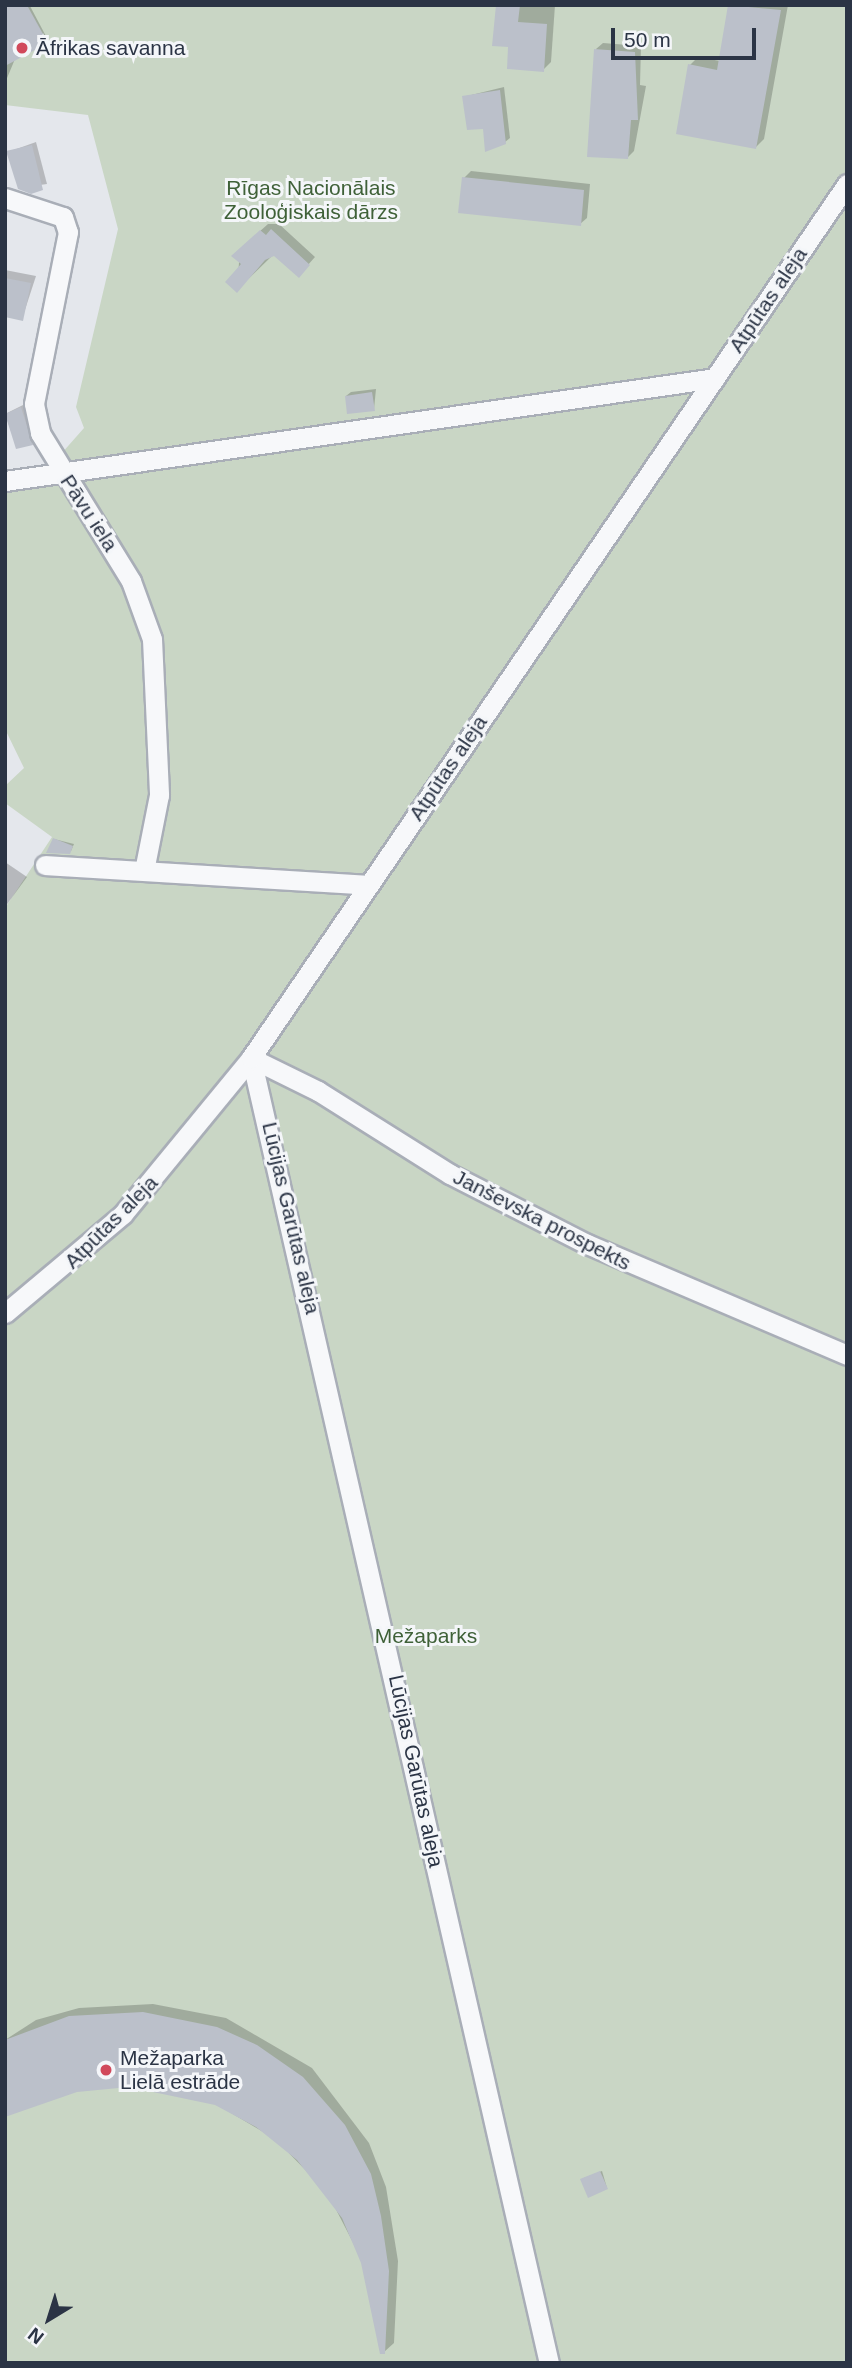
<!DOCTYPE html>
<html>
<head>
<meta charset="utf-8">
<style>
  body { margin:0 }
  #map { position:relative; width:852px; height:2368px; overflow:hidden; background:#e4e7ec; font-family:Helvetica,sans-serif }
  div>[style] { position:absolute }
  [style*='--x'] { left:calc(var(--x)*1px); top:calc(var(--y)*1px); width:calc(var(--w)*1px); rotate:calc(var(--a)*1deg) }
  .green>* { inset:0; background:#c9d6c5 }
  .shadow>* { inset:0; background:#0003 }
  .building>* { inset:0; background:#bbc0ca }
  .roads { filter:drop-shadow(2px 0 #a9aeb7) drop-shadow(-2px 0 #a9aeb7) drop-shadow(0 2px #a9aeb7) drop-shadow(0 -2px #a9aeb7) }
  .minor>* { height:19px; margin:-9.5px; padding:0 9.5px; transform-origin:9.5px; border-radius:9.5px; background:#f7f8fa }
  .dots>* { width:19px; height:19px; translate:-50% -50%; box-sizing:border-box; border:4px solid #f4f6f9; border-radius:50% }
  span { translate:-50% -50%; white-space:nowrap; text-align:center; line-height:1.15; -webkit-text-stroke:6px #f4f6f9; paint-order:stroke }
  .poi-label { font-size:21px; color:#2b3445 }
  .left { translate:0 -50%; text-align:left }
  .park-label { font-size:21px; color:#3f6138 }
  .street-label { font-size:21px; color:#2b3445 }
  .frame { position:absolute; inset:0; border:7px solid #2b3445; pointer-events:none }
  .north { position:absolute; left:14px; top:2284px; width:70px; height:70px; -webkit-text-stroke:5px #f4f6f9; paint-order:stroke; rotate:218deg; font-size:19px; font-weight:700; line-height:28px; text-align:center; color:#2b3445 }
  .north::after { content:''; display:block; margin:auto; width:24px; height:32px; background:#2b3445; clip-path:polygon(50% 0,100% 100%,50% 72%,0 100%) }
  .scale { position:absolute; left:611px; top:28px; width:145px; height:32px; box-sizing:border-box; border:4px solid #2b3445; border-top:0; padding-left:9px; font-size:21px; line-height:24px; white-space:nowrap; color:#2b3445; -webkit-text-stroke:5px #f4f6f9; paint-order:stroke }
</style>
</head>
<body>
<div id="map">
  <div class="green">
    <div style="clip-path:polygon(5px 5px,847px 5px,847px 2363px,5px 2363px,5px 908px,52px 837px,5px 803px,5px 786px,24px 768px,5px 729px,5px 485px,38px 480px,84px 428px,76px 407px,118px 229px,88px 115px,5px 105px)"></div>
  </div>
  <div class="shadow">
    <div style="clip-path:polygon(5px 5px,30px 6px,48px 40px,15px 59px,5px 83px)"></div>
    <div style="clip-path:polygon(498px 5px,555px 5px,551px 62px,543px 70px,510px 45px)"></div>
    <div style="clip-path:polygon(730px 5px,788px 5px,764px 139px,756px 147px,690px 65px,698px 57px,720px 61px)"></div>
    <div style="clip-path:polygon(603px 43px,641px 46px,640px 85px,646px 86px,634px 151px,627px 158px,596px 49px)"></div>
    <div style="clip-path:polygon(504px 87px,510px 138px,505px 142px,484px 127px,463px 97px)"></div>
    <div style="clip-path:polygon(36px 142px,47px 184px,19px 188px,8px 152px)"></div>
    <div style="clip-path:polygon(471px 171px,590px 184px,587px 218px,580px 224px,464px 178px)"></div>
    <div style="clip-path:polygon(268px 224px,279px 224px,315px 257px,299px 275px,274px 254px,237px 290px,240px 249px)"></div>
    <div style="clip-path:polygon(5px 270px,36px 276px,22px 319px,5px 315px)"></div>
    <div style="clip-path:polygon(376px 389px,374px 409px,346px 396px,351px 392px)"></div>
    <div style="clip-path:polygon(25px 404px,36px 439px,17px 447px,5px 414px)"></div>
    <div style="clip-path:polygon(54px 839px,74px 844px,71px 851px)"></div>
    <div style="clip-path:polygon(5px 862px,27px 877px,5px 907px)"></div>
    <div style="clip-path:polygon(153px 2004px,226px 2018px,312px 2068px,369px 2143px,386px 2187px,398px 2261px,394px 2343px,384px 2352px,363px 2262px,327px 2192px,275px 2139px,216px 2104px,5px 2040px,36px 2020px,79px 2008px)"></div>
    <div style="clip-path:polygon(602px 2171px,607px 2188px,584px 2178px)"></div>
  </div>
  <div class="building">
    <div style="clip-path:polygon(5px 5px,28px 7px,48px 43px,5px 66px)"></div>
    <div style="clip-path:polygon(496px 5px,520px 5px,518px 22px,547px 24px,544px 72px,507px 69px,508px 47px,492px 46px)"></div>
    <div style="clip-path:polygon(728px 5px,781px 10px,756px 149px,676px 134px,688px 64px,717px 70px)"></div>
    <div style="clip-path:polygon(594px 49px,635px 52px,638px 120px,631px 120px,628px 159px,587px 157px)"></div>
    <div style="clip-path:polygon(500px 90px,506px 144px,485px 152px,483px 129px,467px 130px,462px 96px)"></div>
    <div style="clip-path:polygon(32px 145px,43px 190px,31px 194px,18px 189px,6px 151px)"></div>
    <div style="clip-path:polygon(462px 177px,584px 190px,581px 226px,458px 213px)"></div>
    <div style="clip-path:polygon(271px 229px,310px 265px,299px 278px,274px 256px,265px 260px,237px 293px,225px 282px,241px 264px,231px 256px,260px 230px,266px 235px)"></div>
    <div style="clip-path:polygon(5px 278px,31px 283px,23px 321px,5px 317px)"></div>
    <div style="clip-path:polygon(372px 392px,375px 411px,347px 414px,345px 396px)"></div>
    <div style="clip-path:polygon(21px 407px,33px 445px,16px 449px,5px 414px)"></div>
    <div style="clip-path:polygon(53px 838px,73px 846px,70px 854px,46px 853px)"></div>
    <div style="clip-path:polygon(143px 2012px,217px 2027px,257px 2045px,303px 2077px,345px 2125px,371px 2174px,381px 2216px,389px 2271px,385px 2354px,380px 2354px,361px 2263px,342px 2218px,297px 2160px,256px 2127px,215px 2105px,129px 2087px,77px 2092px,5px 2117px,5px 2040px,69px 2016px)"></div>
    <div style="clip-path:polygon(600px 2171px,608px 2189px,588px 2198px,580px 2179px)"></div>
  </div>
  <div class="roads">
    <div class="minor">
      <div style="--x:5;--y:198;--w:61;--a:18.1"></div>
      <div style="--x:63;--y:217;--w:16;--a:72"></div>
      <div style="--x:68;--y:232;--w:175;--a:101.2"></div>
      <div style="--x:34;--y:404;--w:30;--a:78"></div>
      <div style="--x:40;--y:433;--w:174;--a:58.4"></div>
      <div style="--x:131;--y:581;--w:62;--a:70.1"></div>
      <div style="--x:152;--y:639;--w:156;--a:87.4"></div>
      <div style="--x:159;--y:795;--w:77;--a:101.2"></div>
      <div style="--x:5;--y:481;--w:717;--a:-8.25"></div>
      <div style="--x:45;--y:865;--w:324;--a:3.5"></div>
      <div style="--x:251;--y:1058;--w:1339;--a:77.14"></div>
      <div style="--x:251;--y:1058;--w:75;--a:26.2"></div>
      <div style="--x:318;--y:1091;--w:156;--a:32.2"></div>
      <div style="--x:450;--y:1174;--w:154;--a:27.1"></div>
      <div style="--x:587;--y:1244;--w:283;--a:23.1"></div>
      <div style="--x:5;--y:1313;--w:154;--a:-40"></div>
      <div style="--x:123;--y:1214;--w:202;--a:-50.6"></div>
      <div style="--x:251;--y:1058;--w:1058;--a:-55.71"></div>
    </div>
  </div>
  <div class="dots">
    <div style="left:22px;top:48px;background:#d1495b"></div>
    <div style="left:106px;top:2070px;background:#d1495b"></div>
  </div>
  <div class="poi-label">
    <span class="left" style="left:36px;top:48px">Āfrikas savanna</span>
    <span class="left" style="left:120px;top:2070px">Mežaparka<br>Lielā estrāde</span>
  </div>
  <div class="park-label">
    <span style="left:311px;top:200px">Rīgas Nacionālais<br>Zooloģiskais dārzs</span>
    <span style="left:426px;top:1636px">Mežaparks</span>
  </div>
  <div class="street-label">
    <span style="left:768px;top:300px;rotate:-56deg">Atpūtas aleja</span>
    <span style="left:89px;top:513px;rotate:57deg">Pāvu iela</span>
    <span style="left:448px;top:768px;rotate:-56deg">Atpūtas aleja</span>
    <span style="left:291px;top:1218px;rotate:77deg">Lūcijas Garūtas aleja</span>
    <span style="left:542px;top:1220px;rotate:27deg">Janševska prospekts</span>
    <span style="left:111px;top:1222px;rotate:-45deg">Atpūtas aleja</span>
    <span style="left:416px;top:1771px;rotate:78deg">Lūcijas Garūtas aleja</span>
  </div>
  <div class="frame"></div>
  <div class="north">N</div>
  <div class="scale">50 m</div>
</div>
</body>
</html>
